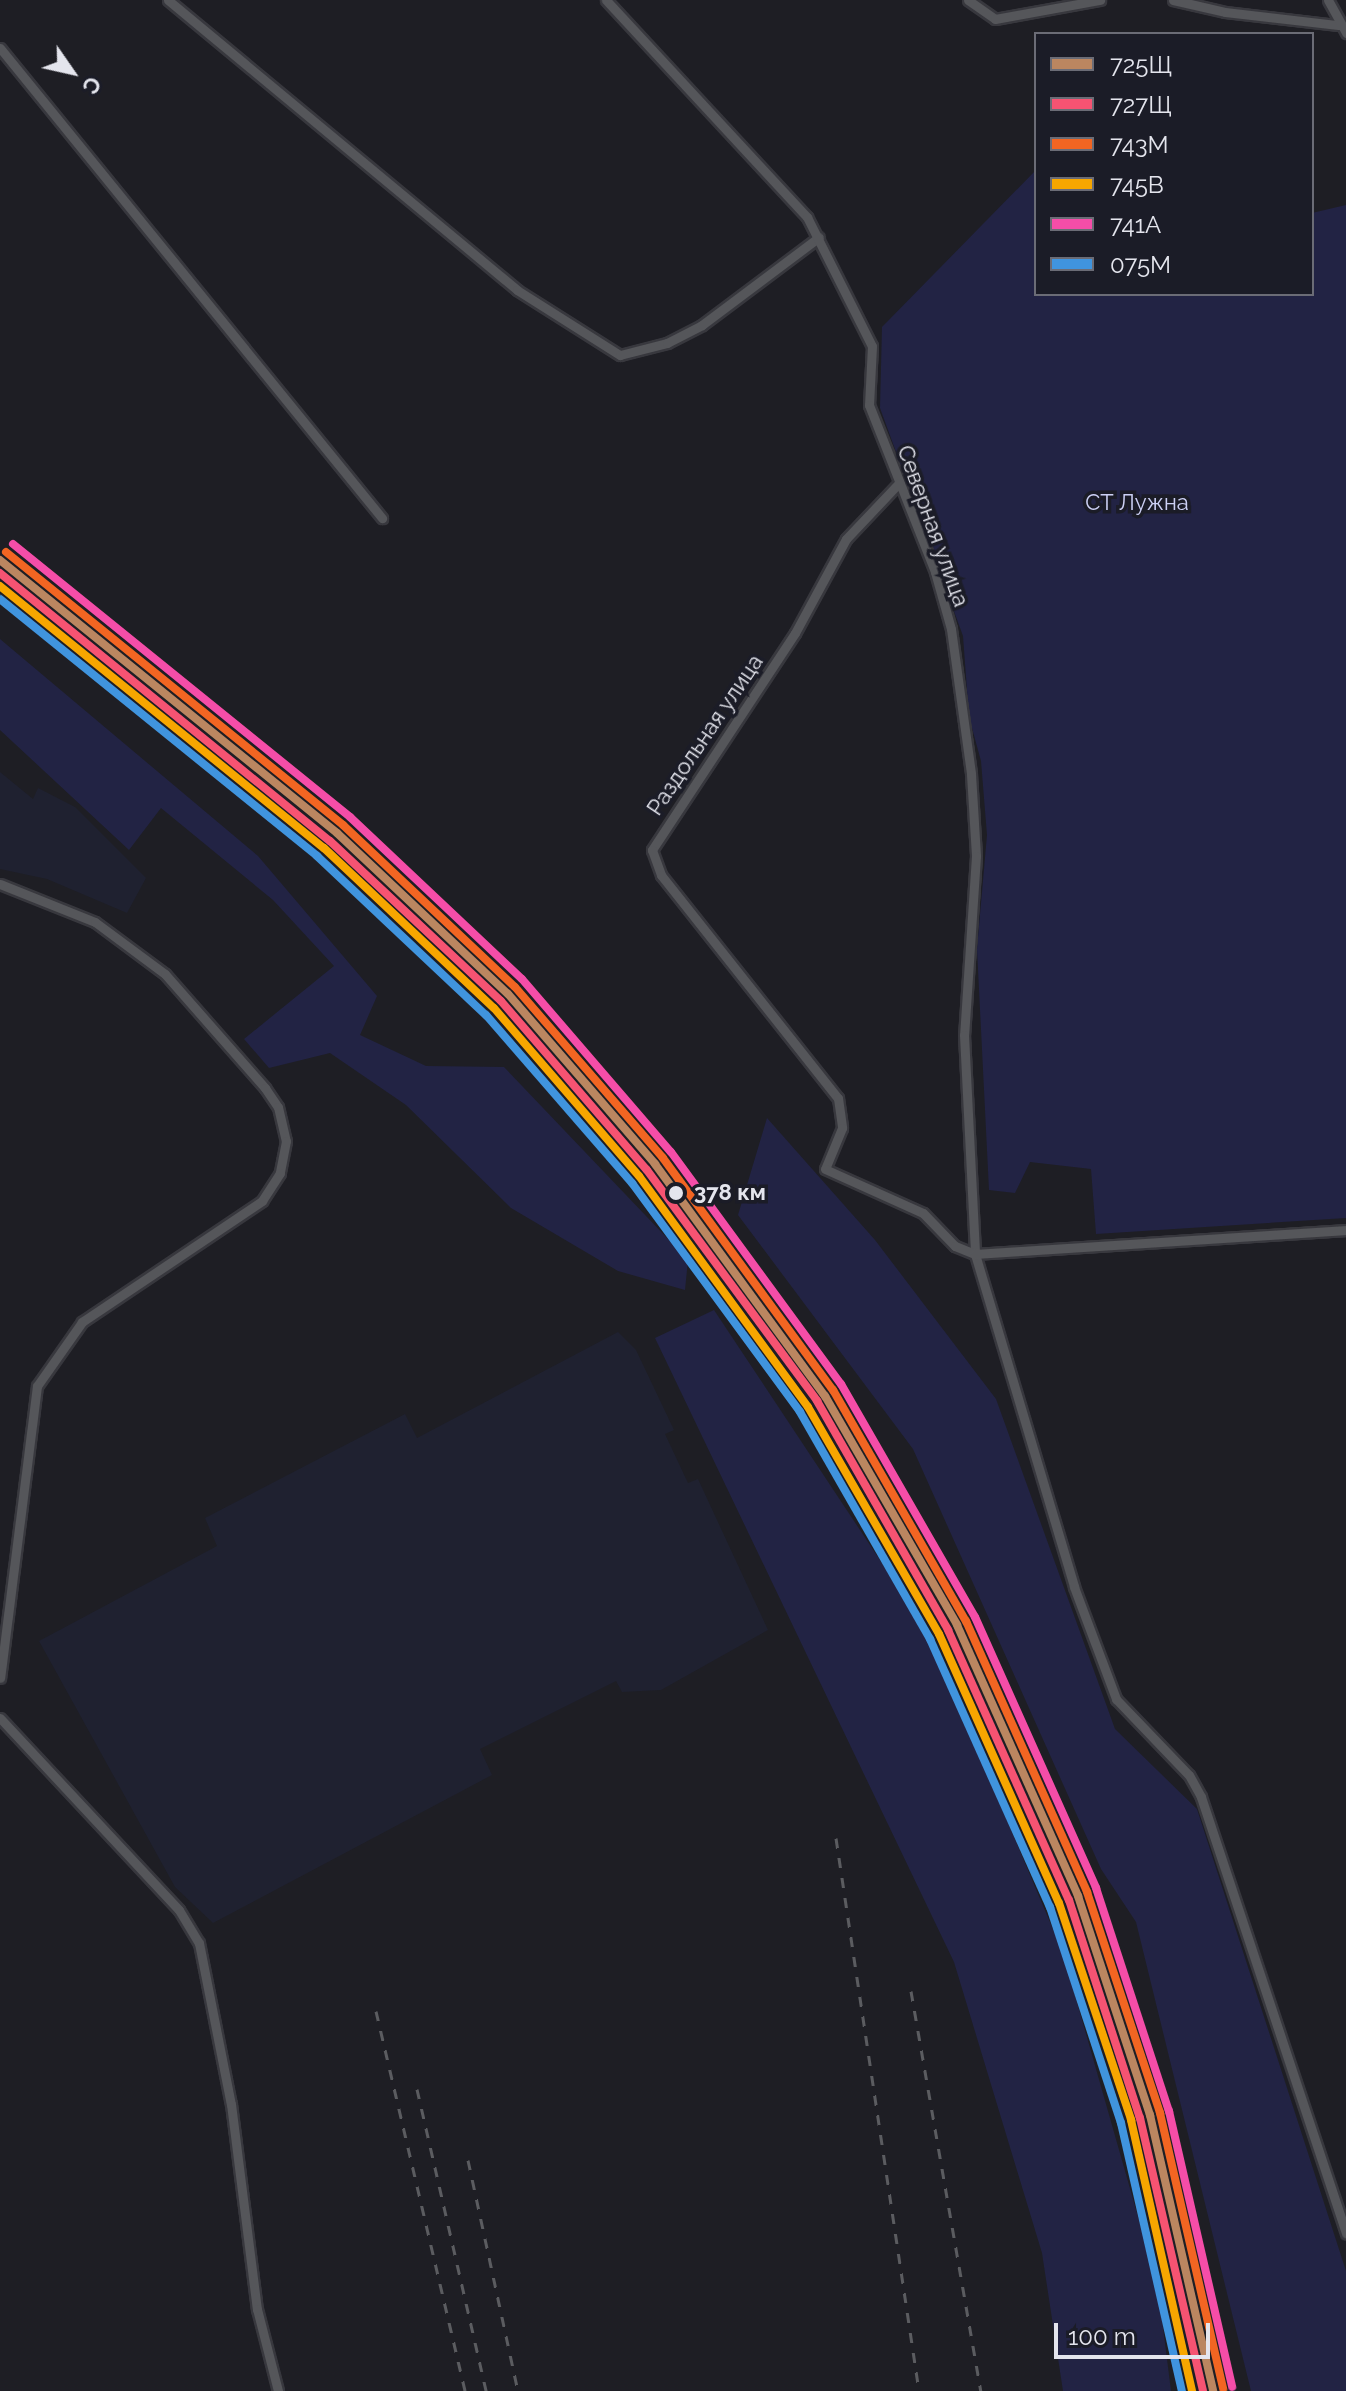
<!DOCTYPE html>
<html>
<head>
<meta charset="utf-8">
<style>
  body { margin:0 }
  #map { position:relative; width:1346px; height:2391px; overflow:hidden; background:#1e1e24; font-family:Raleway,sans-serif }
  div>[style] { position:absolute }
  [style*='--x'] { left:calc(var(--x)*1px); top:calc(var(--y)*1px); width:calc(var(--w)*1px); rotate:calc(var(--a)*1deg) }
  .built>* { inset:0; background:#1f2130 }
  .green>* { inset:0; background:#222344 }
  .roads { filter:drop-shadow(2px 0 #38383e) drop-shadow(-2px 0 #38383e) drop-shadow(0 2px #38383e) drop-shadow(0 -2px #38383e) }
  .street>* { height:9px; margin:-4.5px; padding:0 4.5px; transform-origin:4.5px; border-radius:4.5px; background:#55565a }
  .rail>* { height:3px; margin-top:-1.5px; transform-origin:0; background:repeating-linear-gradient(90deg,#5b5c60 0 10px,transparent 0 20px) }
  .rail-1>* { height:8px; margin:-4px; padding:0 4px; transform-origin:4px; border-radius:4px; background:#bb8660 }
  .rail-2>* { height:8px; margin:-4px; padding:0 4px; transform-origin:4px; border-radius:4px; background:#f65372 }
  .rail-3>* { height:8px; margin:-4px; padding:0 4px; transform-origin:4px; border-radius:4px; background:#f26522 }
  .rail-4>* { height:8px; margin:-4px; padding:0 4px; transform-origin:4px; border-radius:4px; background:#f7a600 }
  .rail-5>* { height:8px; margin:-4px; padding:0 4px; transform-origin:4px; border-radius:4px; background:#f54da8 }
  .rail-6>* { height:8px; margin:-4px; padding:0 4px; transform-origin:4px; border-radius:4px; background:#4094de }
  .dots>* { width:22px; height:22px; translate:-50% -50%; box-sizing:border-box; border:4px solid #1b1c27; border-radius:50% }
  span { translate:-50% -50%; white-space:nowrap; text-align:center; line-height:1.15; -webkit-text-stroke:7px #1b1c27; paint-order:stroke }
  .park-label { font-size:22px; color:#ccd0f4 }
  .street-label { font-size:22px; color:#e4e5ed }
  .stop-label { font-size:22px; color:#e4e5ed; font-weight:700 }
  .left { translate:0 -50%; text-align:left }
  .legend { position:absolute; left:1034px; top:32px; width:280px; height:264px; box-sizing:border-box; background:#1b1c27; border:2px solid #6b6c76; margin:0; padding:10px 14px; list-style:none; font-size:24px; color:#e4e5ed }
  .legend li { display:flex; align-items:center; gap:16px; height:40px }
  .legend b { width:40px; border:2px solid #6b6c76 }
  .north { position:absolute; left:32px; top:32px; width:80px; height:80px; -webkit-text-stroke:6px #1b1c27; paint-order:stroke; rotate:124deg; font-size:22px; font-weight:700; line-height:32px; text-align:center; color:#e4e5ed }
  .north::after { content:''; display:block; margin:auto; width:28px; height:36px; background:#e4e5ed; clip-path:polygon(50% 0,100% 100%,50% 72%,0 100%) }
  .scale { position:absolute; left:1054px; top:2323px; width:156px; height:36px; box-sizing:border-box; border:4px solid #e4e5ed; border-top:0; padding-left:10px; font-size:24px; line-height:28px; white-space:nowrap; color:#e4e5ed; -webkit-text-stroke:6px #1b1c27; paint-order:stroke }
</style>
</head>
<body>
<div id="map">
  <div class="built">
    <div style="clip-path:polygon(0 772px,33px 799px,38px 788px,75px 807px,146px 878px,127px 913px,47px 879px,0 869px)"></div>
    <div style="clip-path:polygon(618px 1332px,636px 1350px,674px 1430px,665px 1434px,688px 1483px,698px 1479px,768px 1630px,661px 1690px,622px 1692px,616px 1681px,480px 1749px,492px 1775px,213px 1923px,175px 1887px,39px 1641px,217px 1546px,205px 1518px,405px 1414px,417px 1438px)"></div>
  </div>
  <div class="green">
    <div style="clip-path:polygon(1036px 170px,1036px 294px,1312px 294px,1312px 213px,1346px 205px,1346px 1218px,1096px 1234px,1091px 1169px,1030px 1162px,1015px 1193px,989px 1190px,977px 949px,987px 835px,981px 761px,969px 717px,963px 636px,880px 408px,882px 327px)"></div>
    <div style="clip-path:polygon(0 639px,258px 856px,377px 996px,360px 1035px,426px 1066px,504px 1067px,688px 1260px,685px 1290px,618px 1271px,511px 1208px,406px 1105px,330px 1053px,269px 1068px,244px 1039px,334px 966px,273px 900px,161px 808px,129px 850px,0 730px)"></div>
    <div style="clip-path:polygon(767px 1118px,875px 1240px,996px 1399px,1115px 1729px,1197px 1809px,1346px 2271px,1346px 2391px,1251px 2391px,1136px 1922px,1101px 1869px,913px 1449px,738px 1215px)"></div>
    <div style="clip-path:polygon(714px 1310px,927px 1631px,1063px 1953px,1158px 2287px,1171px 2391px,1063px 2391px,1042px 2253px,954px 1962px,655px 1338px)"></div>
  </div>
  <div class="roads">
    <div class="street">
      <div style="--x:168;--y:0;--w:454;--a:39.7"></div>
      <div style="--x:517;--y:290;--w:122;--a:32.3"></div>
      <div style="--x:620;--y:355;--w:49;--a:-14.3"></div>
      <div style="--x:667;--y:343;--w:39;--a:-27"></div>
      <div style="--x:702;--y:325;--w:146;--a:-36.9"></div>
      <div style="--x:606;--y:0;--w:296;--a:47.2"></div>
      <div style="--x:807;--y:217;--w:144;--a:63.3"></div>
      <div style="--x:872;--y:346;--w:59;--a:92.9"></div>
      <div style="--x:869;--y:405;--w:180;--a:68.4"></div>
      <div style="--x:935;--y:572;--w:59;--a:74.3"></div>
      <div style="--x:951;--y:629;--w:146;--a:82.1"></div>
      <div style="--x:971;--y:774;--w:82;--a:86.5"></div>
      <div style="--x:976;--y:856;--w:179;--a:93.8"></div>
      <div style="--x:964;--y:1035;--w:219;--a:87.1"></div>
      <div style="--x:975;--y:1254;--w:347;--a:73.4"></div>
      <div style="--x:1074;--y:1587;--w:120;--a:69.4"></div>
      <div style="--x:1116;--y:1699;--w:105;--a:46.2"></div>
      <div style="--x:1189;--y:1775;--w:25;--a:61"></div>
      <div style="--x:1201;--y:1797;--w:460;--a:71.6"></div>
      <div style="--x:968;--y:0;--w:33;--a:35"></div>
      <div style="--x:995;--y:19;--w:107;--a:-10.3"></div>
      <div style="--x:1173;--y:0;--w:53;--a:13"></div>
      <div style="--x:1225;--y:12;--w:114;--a:6.6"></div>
      <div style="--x:1328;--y:0;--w:38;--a:61"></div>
      <div style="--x:0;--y:48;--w:606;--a:50.9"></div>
      <div style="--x:899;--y:483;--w:77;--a:133.4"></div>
      <div style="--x:846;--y:539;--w:107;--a:118.5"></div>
      <div style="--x:795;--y:633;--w:260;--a:123.4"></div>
      <div style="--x:652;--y:850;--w:27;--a:70"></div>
      <div style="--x:661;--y:875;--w:285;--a:51.6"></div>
      <div style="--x:838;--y:1098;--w:30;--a:82"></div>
      <div style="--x:842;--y:1128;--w:44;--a:112.5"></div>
      <div style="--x:825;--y:1169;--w:107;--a:24.2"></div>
      <div style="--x:923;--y:1213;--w:46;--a:45.9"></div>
      <div style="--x:955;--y:1246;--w:22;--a:22"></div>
      <div style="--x:975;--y:1254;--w:372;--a:-3.7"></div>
      <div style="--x:0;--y:884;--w:102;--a:21.8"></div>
      <div style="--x:95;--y:922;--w:87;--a:36.6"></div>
      <div style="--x:165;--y:974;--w:152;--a:48.7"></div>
      <div style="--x:265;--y:1088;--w:23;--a:56"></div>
      <div style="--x:278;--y:1107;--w:35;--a:77"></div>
      <div style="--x:286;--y:1141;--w:33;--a:101"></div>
      <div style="--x:280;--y:1173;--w:33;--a:123"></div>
      <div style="--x:262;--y:1201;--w:217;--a:146.1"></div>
      <div style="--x:82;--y:1322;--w:78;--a:125.1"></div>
      <div style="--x:37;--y:1386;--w:294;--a:97.2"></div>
      <div style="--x:0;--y:1718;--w:262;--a:47"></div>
      <div style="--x:179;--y:1910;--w:39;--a:59"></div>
      <div style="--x:199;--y:1943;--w:164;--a:78.8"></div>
      <div style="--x:231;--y:2104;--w:207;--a:82.8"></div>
      <div style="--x:257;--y:2309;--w:85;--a:75.6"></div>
    </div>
  </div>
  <div class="rail">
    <div style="--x:836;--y:1838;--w:559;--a:81.46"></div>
    <div style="--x:911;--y:1991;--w:406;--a:80.1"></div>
    <div style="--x:376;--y:2011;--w:390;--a:76.8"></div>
    <div style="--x:417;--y:2089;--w:310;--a:77.1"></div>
    <div style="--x:468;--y:2160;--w:236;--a:77.8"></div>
  </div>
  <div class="rail-1">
    <div style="--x:0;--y:560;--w:434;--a:39"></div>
    <div style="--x:337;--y:833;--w:235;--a:43.3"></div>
    <div style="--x:508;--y:994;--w:225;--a:49.1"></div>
    <div style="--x:655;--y:1164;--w:288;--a:53.8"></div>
    <div style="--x:825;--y:1396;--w:264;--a:60"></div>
    <div style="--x:957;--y:1625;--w:297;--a:65.9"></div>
    <div style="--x:1078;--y:1896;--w:231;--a:71.8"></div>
    <div style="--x:1150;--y:2115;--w:283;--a:77.1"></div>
  </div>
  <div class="rail-2">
    <div style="--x:0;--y:573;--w:425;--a:39.1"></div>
    <div style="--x:330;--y:841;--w:234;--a:43.1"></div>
    <div style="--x:501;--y:1001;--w:223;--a:49.2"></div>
    <div style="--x:647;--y:1170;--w:287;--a:53.6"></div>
    <div style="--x:817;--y:1401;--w:264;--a:60.2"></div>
    <div style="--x:948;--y:1630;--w:296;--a:65.9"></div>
    <div style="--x:1069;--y:1900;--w:229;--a:72"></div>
    <div style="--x:1140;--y:2118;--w:280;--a:77"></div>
  </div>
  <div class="rail-3">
    <div style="--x:6;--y:552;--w:434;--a:39"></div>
    <div style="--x:343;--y:825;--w:236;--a:43.3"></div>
    <div style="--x:515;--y:987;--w:226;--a:49.1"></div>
    <div style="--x:663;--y:1158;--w:288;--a:53.8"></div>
    <div style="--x:833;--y:1390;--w:267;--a:60.1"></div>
    <div style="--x:966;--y:1621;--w:297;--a:65.9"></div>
    <div style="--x:1087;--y:1892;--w:233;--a:71.7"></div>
    <div style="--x:1160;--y:2113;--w:283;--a:77.1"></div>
  </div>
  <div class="rail-4">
    <div style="--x:0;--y:586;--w:417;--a:39"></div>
    <div style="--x:324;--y:848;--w:233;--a:43.3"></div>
    <div style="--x:494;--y:1008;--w:222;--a:49.2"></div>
    <div style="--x:639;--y:1176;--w:286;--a:53.8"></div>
    <div style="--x:808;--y:1407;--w:262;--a:60"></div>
    <div style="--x:939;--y:1634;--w:295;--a:66"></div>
    <div style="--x:1059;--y:1903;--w:229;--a:71.6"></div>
    <div style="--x:1131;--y:2120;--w:278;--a:77.3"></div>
  </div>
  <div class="rail-5">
    <div style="--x:13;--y:544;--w:434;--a:39"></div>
    <div style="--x:350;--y:817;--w:236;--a:43.3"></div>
    <div style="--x:522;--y:979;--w:228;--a:49.3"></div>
    <div style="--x:671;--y:1152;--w:288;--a:53.8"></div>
    <div style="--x:841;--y:1384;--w:269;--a:60.1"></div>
    <div style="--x:975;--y:1617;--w:297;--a:65.9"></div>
    <div style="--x:1096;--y:1888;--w:235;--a:71.9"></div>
    <div style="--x:1169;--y:2111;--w:283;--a:77.1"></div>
  </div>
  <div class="rail-6">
    <div style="--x:0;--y:599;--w:408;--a:39"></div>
    <div style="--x:317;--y:856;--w:232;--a:43.3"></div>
    <div style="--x:486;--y:1015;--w:223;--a:49"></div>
    <div style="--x:632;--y:1183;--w:284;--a:53.7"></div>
    <div style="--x:800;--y:1412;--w:262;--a:60.2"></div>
    <div style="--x:930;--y:1639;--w:294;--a:65.9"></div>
    <div style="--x:1050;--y:1907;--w:227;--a:71.8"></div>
    <div style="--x:1121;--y:2123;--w:275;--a:77.2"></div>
  </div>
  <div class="dots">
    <div style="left:676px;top:1193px;background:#e4e5ed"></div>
  </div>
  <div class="park-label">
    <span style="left:1137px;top:503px">СТ Лужна</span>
  </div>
  <div class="street-label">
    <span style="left:933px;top:526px;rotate:70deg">Северная улица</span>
    <span style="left:705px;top:735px;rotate:-56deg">Раздольная улица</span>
  </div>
  <div class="stop-label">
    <span class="left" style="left:694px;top:1193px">378 км</span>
  </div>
  <ul class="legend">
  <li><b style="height:10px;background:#bb8660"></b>725Щ</li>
  <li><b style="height:10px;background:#f65372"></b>727Щ</li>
  <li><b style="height:10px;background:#f26522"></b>743М</li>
  <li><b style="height:10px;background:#f7a600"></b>745В</li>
  <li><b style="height:10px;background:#f54da8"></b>741А</li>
  <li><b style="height:10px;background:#4094de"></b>075М</li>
  </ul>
  <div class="north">С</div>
  <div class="scale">100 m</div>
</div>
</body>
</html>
